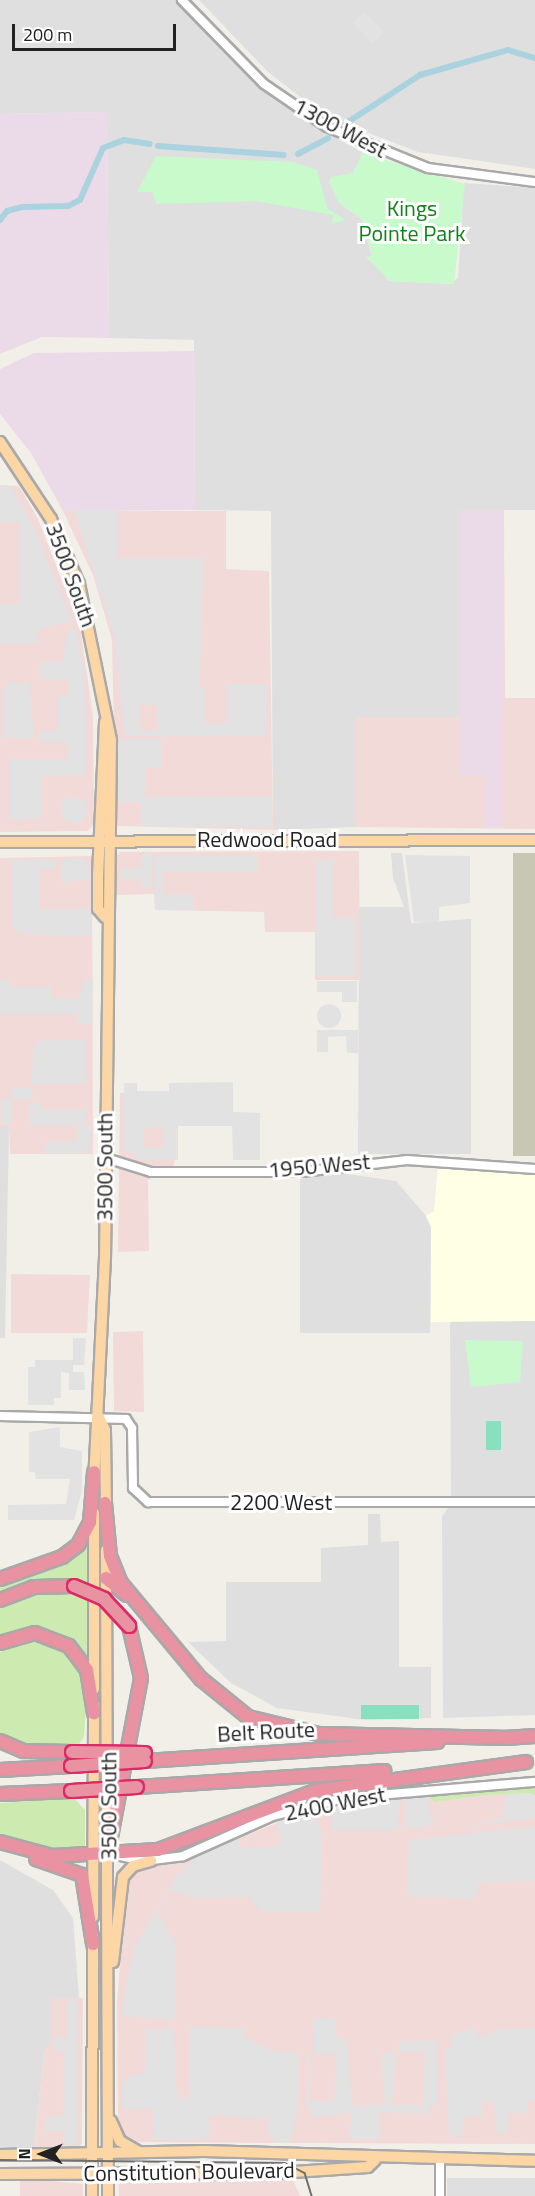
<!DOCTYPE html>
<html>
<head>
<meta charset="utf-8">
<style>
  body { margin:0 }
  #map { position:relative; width:535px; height:2196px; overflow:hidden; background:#f2efe9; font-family:"Titillium Web",sans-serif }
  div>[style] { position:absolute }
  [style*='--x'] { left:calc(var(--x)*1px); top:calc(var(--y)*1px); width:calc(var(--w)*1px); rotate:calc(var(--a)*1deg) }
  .residential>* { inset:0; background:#e0dfdf }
  .commercial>* { inset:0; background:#f2dad9 }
  .industrial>* { inset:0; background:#ebdbe8 }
  .education>* { inset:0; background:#ffffe5 }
  .construction>* { inset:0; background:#c7c7b4 }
  .grass>* { inset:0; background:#cdebb0 }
  .park>* { inset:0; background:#c8facc }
  .pitch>* { inset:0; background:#88e0be }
  .parking>* { inset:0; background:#e2e2e2 }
  .round { border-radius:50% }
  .canal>* { height:6px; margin:-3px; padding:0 3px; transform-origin:3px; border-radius:3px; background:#aad3df }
  .roads { filter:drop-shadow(2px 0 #a9a9a9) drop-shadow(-2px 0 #a9a9a9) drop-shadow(0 2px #a9a9a9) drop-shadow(0 -2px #a9a9a9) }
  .minor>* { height:8px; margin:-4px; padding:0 4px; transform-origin:4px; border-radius:4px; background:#fff }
  .major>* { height:10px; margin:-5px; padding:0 5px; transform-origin:5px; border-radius:5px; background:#fcd6a4 }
  .highway>* { height:12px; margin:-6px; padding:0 6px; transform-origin:6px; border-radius:6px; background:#e892a2 }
  .tram>* { height:1.5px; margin:-0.75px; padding:0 0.75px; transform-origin:0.75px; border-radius:0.75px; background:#707070 }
  .bridges { filter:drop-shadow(2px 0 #dc2a67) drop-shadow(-2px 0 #dc2a67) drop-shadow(0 2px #dc2a67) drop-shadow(0 -2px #dc2a67) }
  .highway-bridge>* { height:12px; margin:-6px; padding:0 6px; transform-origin:6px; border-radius:6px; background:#e892a2 }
  span { translate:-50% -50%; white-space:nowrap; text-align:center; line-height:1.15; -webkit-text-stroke:6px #fff; paint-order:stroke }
  .street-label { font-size:22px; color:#222 }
  .park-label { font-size:22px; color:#0c8416 }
  .north { position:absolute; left:12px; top:2124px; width:60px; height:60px; -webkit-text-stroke:4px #fff; paint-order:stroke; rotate:270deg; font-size:16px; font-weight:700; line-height:24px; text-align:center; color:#222 }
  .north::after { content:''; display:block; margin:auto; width:21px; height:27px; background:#222; clip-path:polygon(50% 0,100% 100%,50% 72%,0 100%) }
  .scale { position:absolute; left:12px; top:24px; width:164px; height:27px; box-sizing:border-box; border:3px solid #222; border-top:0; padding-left:8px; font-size:18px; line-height:21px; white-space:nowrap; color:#222; -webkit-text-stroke:4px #fff; paint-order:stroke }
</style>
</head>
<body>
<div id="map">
  <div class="residential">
    <div style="clip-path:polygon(0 0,176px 0,272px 97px,363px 153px,353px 173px,329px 182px,343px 206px,362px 219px,372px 257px,389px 281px,451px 284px,458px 278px,464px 183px,535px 188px,535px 510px,460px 510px,460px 718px,356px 717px,356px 827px,273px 830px,271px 511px,195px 510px,194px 340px,109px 338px,107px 112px,0 114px)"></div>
    <div style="clip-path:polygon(199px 0,535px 0,535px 169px,418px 152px,325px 116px,268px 72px)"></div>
    <div style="clip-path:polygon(391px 853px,402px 853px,411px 923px,471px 919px,471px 1154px,358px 1154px,359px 907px,404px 907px,393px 878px)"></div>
    <div style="clip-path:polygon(0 1126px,9px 1126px,5px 1338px,0 1338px)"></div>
    <div style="clip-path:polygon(340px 1173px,396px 1181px,426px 1216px,431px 1227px,430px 1333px,300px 1333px,300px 1179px)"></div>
    <div style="clip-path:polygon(450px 1321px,535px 1321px,535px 1497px,451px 1497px)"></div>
    <div style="clip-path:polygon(448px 1508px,535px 1508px,535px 1715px,443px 1718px,442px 1516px)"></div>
    <div style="clip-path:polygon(368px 1514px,380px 1514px,381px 1542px,399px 1541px,399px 1667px,431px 1667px,431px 1718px,365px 1720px,277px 1708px,231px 1683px,188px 1642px,226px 1641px,226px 1582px,321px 1582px,321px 1548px,368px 1545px)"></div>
    <div style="clip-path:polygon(0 1860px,53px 1890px,73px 1918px,79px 1998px,52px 1998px,52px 2038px,44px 2053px,34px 2148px,0 2148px)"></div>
    <div style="clip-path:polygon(447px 2178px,535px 2178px,535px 2196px,447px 2196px)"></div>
  </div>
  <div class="commercial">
    <div style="clip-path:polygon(0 485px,19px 486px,38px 519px,80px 627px,93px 716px,94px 824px,88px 831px,0 832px)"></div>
    <div style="clip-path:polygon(460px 510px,504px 510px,505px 698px,535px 698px,535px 829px,356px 827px,356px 717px,460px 717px)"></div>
    <div style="clip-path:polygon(63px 511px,226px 511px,226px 569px,269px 571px,273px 830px,116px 826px,112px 640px,93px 575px)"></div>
    <div style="clip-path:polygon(359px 851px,360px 980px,315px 980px,315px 932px,265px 932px,264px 912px,155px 910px,154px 894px,116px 895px,116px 856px,121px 852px)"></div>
    <div style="clip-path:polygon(92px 856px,93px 1154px,10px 1154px,9px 1126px,0 1126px,0 858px)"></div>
    <div style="clip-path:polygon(176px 1092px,174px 1167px,148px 1180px,149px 1251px,118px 1252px,120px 1093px)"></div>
    <div style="clip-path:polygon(11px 1274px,90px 1275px,87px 1333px,11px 1333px)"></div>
    <div style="clip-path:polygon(143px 1331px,144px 1412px,114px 1411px,113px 1332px)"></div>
    <div style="clip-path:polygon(535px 1787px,535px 2144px,124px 2142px,118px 2124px,117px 2005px,126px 1879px,134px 1870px,180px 1862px,309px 1810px,398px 1796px)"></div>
    <div style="clip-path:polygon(52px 1998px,83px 1998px,82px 2144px,75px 2148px,34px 2148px,44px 2053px,52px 2038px)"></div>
    <div style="clip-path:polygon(292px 2177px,300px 2196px,119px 2196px,119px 2179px)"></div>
    <div style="clip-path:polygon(20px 2178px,83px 2184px,83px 2196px,20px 2196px)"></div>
  </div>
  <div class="industrial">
    <div style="clip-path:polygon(107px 112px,109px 338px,42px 337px,0 354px,0 114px)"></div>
    <div style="clip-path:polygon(194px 351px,195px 510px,63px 511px,31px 453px,0 414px,0 369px,34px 353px)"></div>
    <div style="clip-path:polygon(460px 510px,504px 510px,501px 828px,485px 828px,485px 776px,460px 776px)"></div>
  </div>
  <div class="education">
    <div style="clip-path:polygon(438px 1165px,535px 1173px,535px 1321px,431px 1322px,431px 1227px,426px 1216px,434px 1211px)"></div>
  </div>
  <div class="construction">
    <div style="clip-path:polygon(513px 853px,535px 853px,535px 1156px,513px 1156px)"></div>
  </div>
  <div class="grass">
    <div style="clip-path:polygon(87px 1543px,88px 1585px,44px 1581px,0 1598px,0 1585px)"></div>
    <div style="clip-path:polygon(62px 1590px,88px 1598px,88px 1664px,48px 1631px,0 1640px,0 1607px,35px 1593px)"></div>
    <div style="clip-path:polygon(31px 1640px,64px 1651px,79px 1667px,86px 1708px,84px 1737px,75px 1750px,27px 1748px,0 1738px,0 1652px)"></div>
    <div style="clip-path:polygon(535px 1788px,535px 1795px,494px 1794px,434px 1802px,427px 1793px)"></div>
    <div style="clip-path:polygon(74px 1798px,85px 1810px,85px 1851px,37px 1851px,0 1839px,0 1803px)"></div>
  </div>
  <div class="park">
    <div style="clip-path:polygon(363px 153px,465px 184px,454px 284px,390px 281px,366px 257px,372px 256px,362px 219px,339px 203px,329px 182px,331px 177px,353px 173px)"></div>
    <div style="clip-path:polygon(156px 156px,293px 162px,317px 170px,327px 208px,345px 220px,332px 224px,333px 215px,256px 201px,157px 204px,152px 192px,137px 192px)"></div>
    <div style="clip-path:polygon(465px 1340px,523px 1341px,520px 1382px,471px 1387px)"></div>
  </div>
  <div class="pitch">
    <div style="clip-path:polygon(486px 1421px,501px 1421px,501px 1450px,486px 1450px)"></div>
    <div style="clip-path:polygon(361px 1705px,419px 1705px,419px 1719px,361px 1719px)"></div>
  </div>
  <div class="parking">
    <div style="clip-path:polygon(364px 12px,384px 32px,373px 44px,352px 23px)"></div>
    <div style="clip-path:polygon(0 486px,10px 486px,33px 525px,72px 621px,38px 629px,38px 644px,0 644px,0 604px,19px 604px,19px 522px,0 522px)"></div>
    <div style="clip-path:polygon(evenodd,74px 510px,117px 510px,117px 558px,203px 558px,200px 687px,205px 687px,205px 723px,227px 724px,227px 684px,267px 684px,266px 736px,125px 736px,114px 636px,74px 510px,140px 705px,158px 705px,158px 730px,140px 730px,140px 705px)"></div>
    <div style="clip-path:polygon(68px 630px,76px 630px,84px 669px,86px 775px,41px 776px,41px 818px,10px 820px,10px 759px,67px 759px,67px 742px,39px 742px,39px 732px,57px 730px,58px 696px,70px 696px,70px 680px,39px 679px,39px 662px,63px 661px)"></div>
    <div style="clip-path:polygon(29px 682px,34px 738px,4px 738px,4px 688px,9px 683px)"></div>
    <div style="clip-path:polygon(118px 739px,162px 739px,162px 767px,146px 768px,146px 797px,272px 796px,272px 827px,142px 826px,142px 802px,118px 802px)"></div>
    <div class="round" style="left:61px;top:797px;width:26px;height:26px"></div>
    <div style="clip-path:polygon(142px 853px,152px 853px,152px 887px,142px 887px,141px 879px,121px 879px,121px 868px,142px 868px)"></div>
    <div style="clip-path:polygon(405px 855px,470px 856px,470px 903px,439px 907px,439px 922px,414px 922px)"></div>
    <div style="clip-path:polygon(154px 856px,258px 856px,258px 872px,163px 872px,163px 894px,194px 894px,194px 910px,155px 910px)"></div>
    <div style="clip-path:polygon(61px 859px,86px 859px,92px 878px,61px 883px)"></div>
    <div style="clip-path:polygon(333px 859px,333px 918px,356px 918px,356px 976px,316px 976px,316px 861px)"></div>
    <div style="clip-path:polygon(11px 860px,55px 860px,55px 869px,39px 869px,39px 909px,91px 909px,91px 936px,19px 934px,12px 926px)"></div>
    <div style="clip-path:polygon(93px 978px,92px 1024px,77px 1024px,77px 1014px,0 1014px,0 980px,11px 980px,11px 987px,51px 987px,52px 998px,78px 999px,85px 979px)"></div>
    <div style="clip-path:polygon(317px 981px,357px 981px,357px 1002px,342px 1002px,342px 992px,317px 992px)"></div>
    <div class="round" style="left:317px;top:1004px;width:24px;height:24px"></div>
    <div style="clip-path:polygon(317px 1030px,358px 1030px,358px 1053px,347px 1053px,346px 1036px,328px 1037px,328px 1052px,317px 1052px)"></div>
    <div style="clip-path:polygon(86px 1039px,86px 1084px,32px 1084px,33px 1047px,39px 1041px)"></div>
    <div style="clip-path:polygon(evenodd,233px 1082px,233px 1112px,260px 1113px,260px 1160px,233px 1160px,232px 1126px,178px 1126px,178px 1160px,143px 1160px,124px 1149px,124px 1083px,137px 1083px,137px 1091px,169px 1091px,169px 1083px,233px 1082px,163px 1127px,163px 1148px,143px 1148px,143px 1127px,163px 1127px)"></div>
    <div style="clip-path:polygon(12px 1088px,31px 1088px,31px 1099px,12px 1099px,12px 1124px,1px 1124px,1px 1099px,12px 1099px)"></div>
    <div style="clip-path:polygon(30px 1103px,41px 1103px,41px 1109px,86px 1110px,86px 1125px,30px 1125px)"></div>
    <div style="clip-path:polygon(77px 1126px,93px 1126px,88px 1153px,45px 1154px,45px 1142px,77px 1141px)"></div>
    <div style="clip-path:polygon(73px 1338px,86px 1338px,84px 1365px,73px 1365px,73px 1372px,84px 1372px,85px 1390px,69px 1390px,69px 1373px,61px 1372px,61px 1398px,54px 1398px,54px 1405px,28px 1405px,28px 1367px,35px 1367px,35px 1360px,73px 1360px)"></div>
    <div style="clip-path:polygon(60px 1427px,60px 1447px,82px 1451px,82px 1491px,74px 1520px,8px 1520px,8px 1505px,66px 1504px,70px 1479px,36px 1479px,35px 1472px,29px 1472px,29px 1432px)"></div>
    <div style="clip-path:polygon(427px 1793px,433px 1824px,423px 1828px,406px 1828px,406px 1801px,399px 1802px,398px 1830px,335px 1830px,331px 1826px,335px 1805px)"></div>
    <div style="clip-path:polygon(529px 1793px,535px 1795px,535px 1818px,469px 1826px,502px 1818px,506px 1794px)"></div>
    <div style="clip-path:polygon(309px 1811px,316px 1814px,322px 1840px,320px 1912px,262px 1912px,248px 1897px,194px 1898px,170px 1890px,157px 1912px,176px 1944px,175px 2015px,173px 2019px,121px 2016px,134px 1947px,177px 1876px,196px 1857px,237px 1838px,242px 1848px,281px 1846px,276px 1822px)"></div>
    <div style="clip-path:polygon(535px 1827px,535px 1881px,480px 1882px,474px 1899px,407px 1896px,409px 1840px)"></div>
    <div style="clip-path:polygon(67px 2001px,77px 2001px,77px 2146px,63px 2146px,63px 2131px,46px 2131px,46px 2117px,63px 2116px,63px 2051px,54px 2050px,54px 2037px,67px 2037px)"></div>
    <div style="clip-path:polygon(313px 2018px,335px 2018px,335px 2036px,347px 2041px,352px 2106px,385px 2105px,381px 2054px,396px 2051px,392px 2105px,423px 2105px,425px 2051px,399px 2053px,399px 2041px,438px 2041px,438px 2105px,430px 2106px,430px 2114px,378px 2112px,380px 2140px,349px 2138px,352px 2112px,314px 2118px,305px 2102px,309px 2075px,305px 2056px,309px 2054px,310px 2082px,309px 2100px,334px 2102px,336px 2054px,314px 2054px)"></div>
    <div style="clip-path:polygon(190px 2027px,243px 2028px,243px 2037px,276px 2052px,298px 2052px,298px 2104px,290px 2143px,278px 2143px,267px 2134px,267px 2115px,266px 2119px,209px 2115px,210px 2139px,154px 2140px,153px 2109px,123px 2109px,122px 2085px,131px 2075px,145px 2073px,145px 2029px,174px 2029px,176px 2088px,180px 2099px,190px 2098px)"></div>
    <div style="clip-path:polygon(473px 2028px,480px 2038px,499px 2029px,535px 2028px,535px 2100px,527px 2101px,527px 2113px,508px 2113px,508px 2133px,497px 2133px,494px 2101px,481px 2103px,483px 2116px,463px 2117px,464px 2135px,449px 2137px,445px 2051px,451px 2048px,450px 2036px)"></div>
  </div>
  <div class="canal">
    <div style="--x:345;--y:124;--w:90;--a:-33.2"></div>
    <div style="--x:420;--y:75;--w:91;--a:-15.9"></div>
    <div style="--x:508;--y:50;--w:28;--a:17"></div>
    <div style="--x:158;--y:146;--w:126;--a:4.1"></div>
    <div style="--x:298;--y:154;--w:34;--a:-28"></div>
    <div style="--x:0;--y:220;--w:11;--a:-52"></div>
    <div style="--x:7;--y:211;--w:16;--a:-15"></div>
    <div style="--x:22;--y:207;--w:46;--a:-1.2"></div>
    <div style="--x:68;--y:206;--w:13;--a:-27"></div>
    <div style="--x:80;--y:200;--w:57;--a:-66.1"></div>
    <div style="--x:103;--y:148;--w:22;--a:-21"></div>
    <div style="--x:124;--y:140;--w:26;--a:9"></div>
  </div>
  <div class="roads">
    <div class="minor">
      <div style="--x:182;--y:0;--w:117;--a:45.7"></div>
      <div style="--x:264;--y:84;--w:76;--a:34.3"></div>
      <div style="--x:327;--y:127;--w:109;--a:22.1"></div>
      <div style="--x:428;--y:168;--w:108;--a:7.5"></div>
      <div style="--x:106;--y:1158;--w:47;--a:17.3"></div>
      <div style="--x:151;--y:1172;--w:151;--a:0"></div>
      <div style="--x:302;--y:1172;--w:106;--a:-6.5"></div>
      <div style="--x:407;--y:1160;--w:128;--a:4"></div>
      <div style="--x:0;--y:1416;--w:126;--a:1.4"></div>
      <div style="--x:126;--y:1419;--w:11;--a:56"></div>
      <div style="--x:132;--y:1428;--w:60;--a:89"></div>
      <div style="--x:133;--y:1488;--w:21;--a:43"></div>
      <div style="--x:148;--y:1502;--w:387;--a:0"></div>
      <div style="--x:111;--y:1854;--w:34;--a:12"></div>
      <div style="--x:144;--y:1861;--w:39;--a:-7"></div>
      <div style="--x:183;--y:1856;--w:98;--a:-24"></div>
      <div style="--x:273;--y:1816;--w:72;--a:-14.4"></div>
      <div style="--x:343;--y:1798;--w:193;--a:-4.8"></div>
      <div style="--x:440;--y:2161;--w:35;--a:90"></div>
    </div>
    <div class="major">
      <div style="--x:0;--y:442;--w:92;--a:56.5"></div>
      <div style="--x:51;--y:519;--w:71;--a:66.7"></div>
      <div style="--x:79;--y:584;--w:159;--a:78.4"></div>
      <div style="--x:111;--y:740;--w:517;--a:90.66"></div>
      <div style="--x:105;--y:1257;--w:222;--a:92.8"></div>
      <div style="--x:105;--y:722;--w:153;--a:92.6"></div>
      <div style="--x:98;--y:875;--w:34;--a:90"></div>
      <div style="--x:98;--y:909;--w:11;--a:49"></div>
      <div style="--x:0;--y:842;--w:535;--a:-0.21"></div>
      <div style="--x:99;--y:1417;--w:14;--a:65"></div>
      <div style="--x:105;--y:1430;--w:81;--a:89.3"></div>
      <div style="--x:94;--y:1513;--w:176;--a:90"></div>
      <div style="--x:106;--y:1550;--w:646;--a:89.82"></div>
      <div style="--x:93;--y:1917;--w:212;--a:-89.7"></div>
      <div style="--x:113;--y:1962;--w:86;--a:-83.3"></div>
      <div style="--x:123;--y:1877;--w:15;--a:-48"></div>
      <div style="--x:133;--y:1866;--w:19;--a:-16"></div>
      <div style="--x:111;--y:2121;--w:22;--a:66"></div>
      <div style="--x:120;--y:2141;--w:20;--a:30"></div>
      <div style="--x:0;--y:2155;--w:204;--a:-1.1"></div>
      <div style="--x:204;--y:2151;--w:331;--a:1.7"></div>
      <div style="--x:0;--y:2174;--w:279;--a:-0.2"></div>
      <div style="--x:279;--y:2173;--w:89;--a:-3.9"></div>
      <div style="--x:368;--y:2167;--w:10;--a:-45"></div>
      <div style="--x:92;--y:2196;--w:260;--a:-89.8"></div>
    </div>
    <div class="highway">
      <div style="--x:105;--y:1503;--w:53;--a:84.6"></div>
      <div style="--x:110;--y:1556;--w:29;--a:68"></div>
      <div style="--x:121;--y:1583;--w:125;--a:50.2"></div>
      <div style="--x:201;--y:1679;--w:60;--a:39"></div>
      <div style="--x:248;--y:1717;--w:73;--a:13.5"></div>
      <div style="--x:319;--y:1734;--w:192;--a:1.2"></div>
      <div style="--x:106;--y:1578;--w:27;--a:39"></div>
      <div style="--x:0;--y:1579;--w:66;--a:-19.5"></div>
      <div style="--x:62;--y:1557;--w:20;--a:-37"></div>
      <div style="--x:78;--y:1545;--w:26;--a:-62"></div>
      <div style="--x:90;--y:1522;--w:50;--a:-85.4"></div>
      <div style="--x:0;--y:1600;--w:36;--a:-21"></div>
      <div style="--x:34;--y:1587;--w:40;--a:-1.4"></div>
      <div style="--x:0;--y:1643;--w:36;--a:-16"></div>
      <div style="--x:35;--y:1633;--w:36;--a:21"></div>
      <div style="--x:69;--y:1646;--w:30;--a:53"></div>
      <div style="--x:87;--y:1670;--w:44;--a:80.8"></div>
      <div style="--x:505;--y:1738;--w:30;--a:-4"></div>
      <div style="--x:0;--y:1741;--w:26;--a:23"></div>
      <div style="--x:24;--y:1751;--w:48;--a:1.2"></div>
      <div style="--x:145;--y:1761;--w:293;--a:-3.7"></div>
      <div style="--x:0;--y:1770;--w:71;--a:-3.2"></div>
      <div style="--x:137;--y:1787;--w:248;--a:-3.7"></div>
      <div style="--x:0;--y:1794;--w:71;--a:-2.4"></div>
      <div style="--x:0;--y:1842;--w:54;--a:15.1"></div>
      <div style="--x:52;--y:1856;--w:106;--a:-3.2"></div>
      <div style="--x:158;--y:1850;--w:168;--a:-20.6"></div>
      <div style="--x:315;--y:1791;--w:213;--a:-7.8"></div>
      <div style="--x:108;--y:1853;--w:178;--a:-79.3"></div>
      <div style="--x:141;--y:1678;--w:53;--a:-103"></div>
      <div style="--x:36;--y:1859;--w:49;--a:19.2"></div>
      <div style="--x:82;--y:1875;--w:70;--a:80.9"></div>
    </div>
  </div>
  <div class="tram">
    <div style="--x:0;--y:2160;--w:285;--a:0.6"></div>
    <div style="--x:285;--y:2163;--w:22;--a:27"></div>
    <div style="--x:305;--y:2173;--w:24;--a:73"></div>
  </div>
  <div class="bridges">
    <div class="highway-bridge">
      <div style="--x:74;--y:1586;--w:33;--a:23"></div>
      <div style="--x:104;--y:1599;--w:37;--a:47"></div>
      <div style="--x:72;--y:1752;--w:73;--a:0.8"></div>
      <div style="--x:71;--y:1766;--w:74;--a:-3.9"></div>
      <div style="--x:71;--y:1791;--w:66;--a:-3.5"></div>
    </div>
  </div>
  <div class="street-label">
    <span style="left:340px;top:128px;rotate:28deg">1300 West</span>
    <span style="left:71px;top:575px;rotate:70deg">3500 South</span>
    <span style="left:267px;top:840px">Redwood Road</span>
    <span style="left:319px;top:1166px;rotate:-5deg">1950 West</span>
    <span style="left:105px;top:1167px;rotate:-90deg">3500 South</span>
    <span style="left:281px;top:1503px">2200 West</span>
    <span style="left:266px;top:1732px;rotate:-3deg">Belt Route</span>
    <span style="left:335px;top:1804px;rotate:-11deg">2400 West</span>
    <span style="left:109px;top:1806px;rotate:-90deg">3500 South</span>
    <span style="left:189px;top:2172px;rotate:-1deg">Constitution Boulevard</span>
  </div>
  <div class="park-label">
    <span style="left:412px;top:221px">Kings<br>Pointe Park</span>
  </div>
  <div class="north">N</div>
  <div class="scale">200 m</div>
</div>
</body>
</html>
